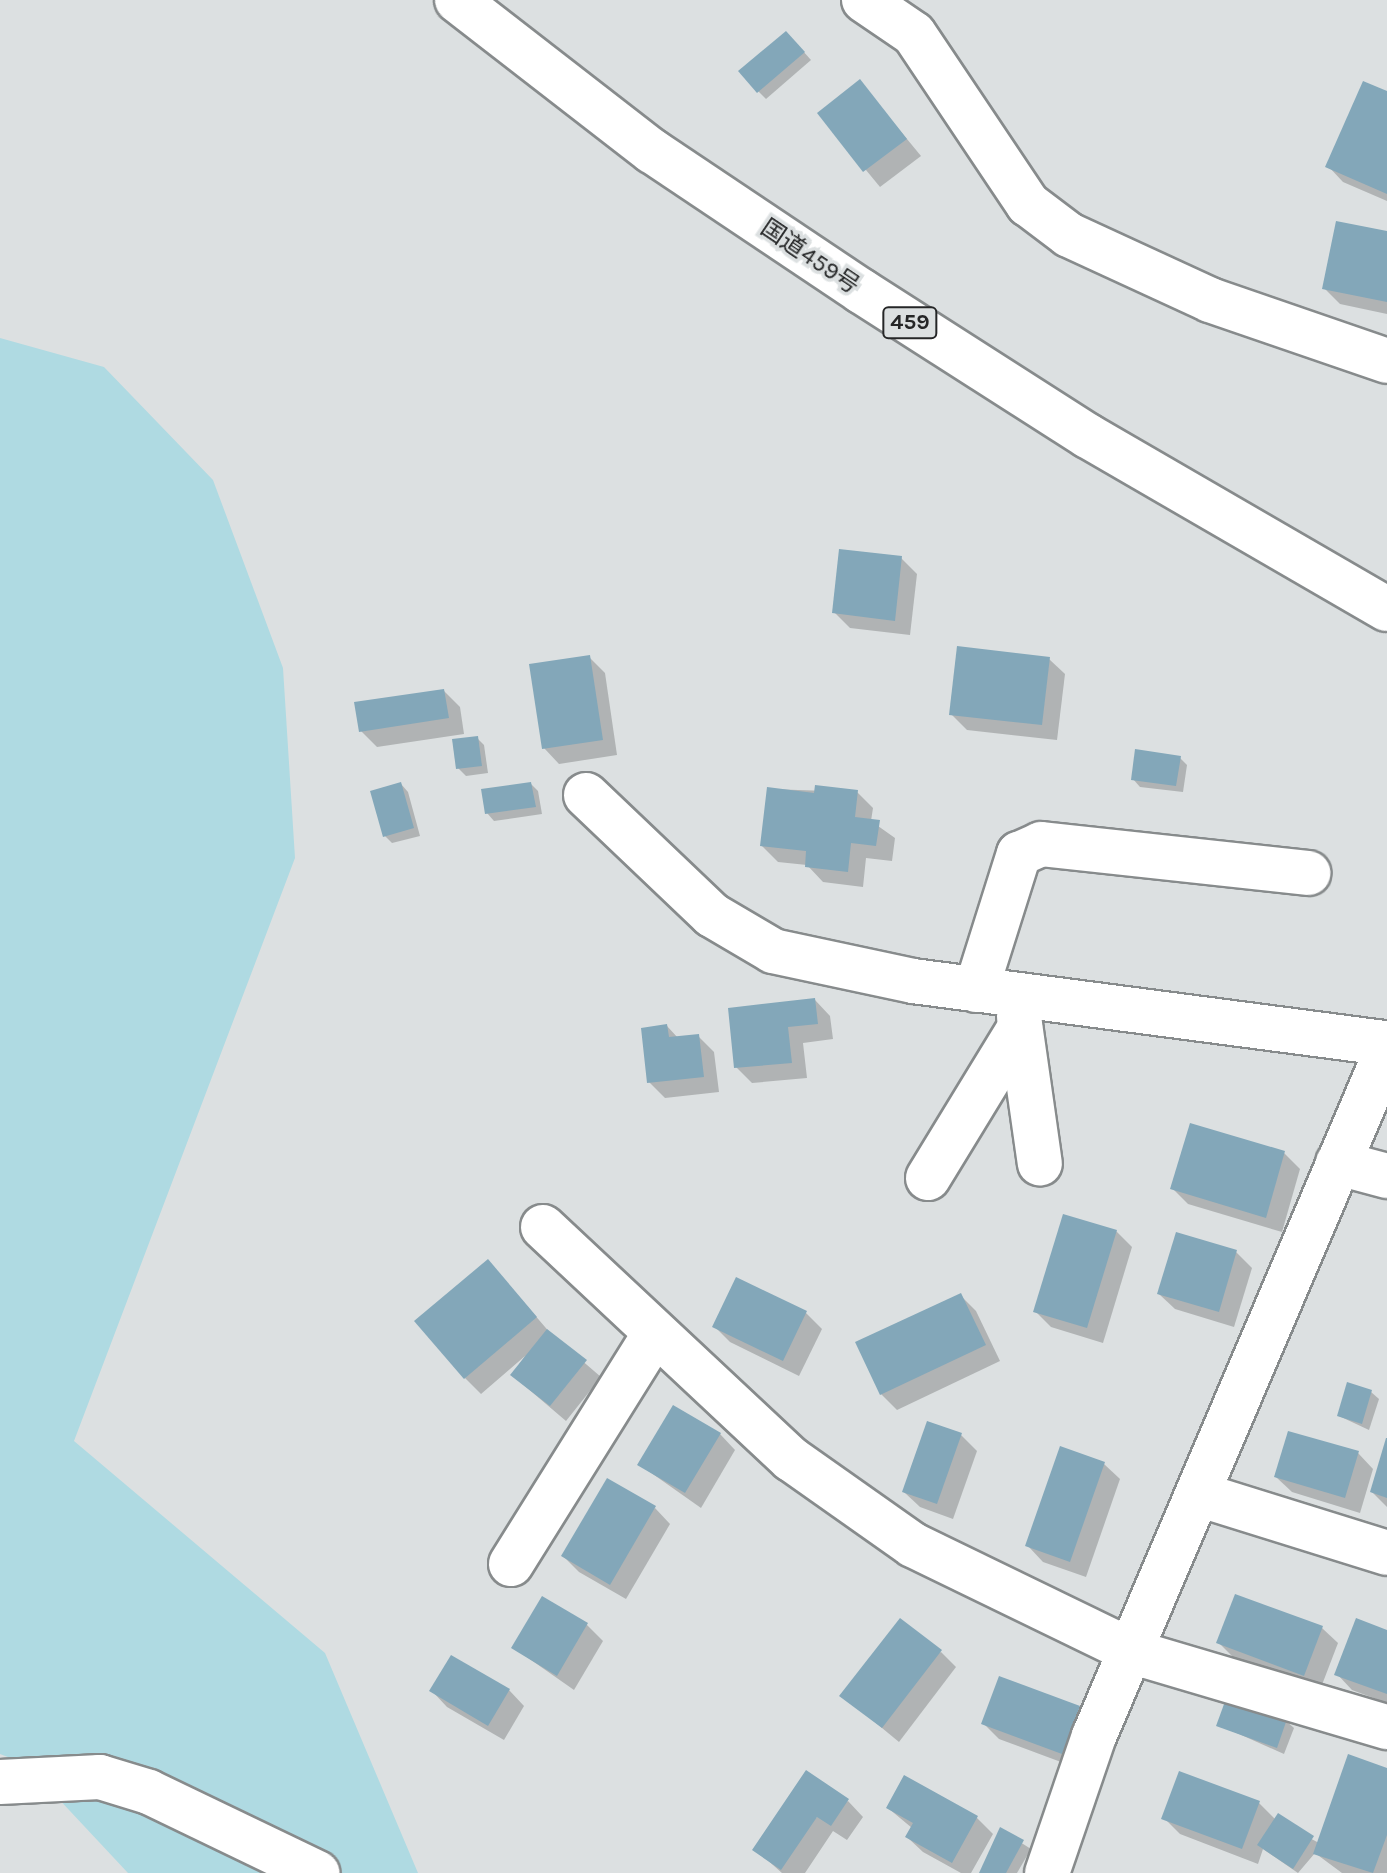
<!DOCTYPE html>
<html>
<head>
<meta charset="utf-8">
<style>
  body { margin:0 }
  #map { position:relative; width:1387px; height:1873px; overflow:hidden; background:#dce0e1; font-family:Karla,"Noto Sans JP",sans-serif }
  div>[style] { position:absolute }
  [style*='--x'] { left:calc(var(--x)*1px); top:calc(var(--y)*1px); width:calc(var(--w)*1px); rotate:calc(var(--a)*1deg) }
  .green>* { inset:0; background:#afdae2 }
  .shadow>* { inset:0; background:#0003 }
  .building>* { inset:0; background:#83a7b9 }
  .roads { filter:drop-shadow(2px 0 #878b8c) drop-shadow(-2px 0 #878b8c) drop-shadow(0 2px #878b8c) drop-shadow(0 -2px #878b8c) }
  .minor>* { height:44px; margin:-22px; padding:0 22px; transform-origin:22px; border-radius:22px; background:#fff }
  .highway>* { height:44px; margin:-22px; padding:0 22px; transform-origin:22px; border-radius:22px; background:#fff }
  span { translate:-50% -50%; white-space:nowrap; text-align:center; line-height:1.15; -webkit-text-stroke:7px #dce0e1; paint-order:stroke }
  .shield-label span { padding:2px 6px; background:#dce0e1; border:2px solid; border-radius:6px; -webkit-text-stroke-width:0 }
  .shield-label { font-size:22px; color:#252627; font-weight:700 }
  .street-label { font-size:24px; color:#252627 }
</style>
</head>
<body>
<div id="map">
  <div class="green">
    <div style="clip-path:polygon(0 338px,104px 367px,213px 480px,283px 668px,295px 858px,74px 1441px,325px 1653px,418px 1873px,128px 1873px,26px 1764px,0 1754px)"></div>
  </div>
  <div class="shadow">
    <div style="clip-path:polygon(794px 41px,811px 60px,766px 99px,758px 91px)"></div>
    <div style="clip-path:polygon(860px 82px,921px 156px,880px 187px,819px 113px)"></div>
    <div style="clip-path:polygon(1387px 93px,1387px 201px,1343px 182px,1328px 166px)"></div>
    <div style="clip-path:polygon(1387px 233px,1387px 314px,1340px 304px,1325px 289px)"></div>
    <div style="clip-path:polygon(901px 558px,917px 574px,910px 635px,850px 628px,834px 612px)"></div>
    <div style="clip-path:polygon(589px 657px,605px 673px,617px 755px,559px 764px,544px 748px)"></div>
    <div style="clip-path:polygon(1049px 659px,1065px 674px,1057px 740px,967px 730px,951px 714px)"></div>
    <div style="clip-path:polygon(444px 691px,460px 707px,464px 734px,377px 747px,361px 731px)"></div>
    <div style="clip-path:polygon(477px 738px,484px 745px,488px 773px,466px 776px,458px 768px)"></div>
    <div style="clip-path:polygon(1180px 758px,1187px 765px,1183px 792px,1140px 787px,1133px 779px)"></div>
    <div style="clip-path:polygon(401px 784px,408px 792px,420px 836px,392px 843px,385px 836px)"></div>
    <div style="clip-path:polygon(531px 784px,538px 791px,542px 814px,494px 821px,487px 813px)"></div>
    <div style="clip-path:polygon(769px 789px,857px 792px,873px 808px,871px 821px,895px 838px,892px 861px,866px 858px,863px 887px,823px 882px,807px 865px,778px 862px,762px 846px)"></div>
    <div style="clip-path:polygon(815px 1000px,830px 1016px,833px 1039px,803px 1043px,807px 1078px,752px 1083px,736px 1067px)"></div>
    <div style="clip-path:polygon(667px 1026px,678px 1038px,698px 1036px,714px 1052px,719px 1092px,665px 1098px,649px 1082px)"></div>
    <div style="clip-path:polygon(1284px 1153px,1300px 1169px,1282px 1232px,1188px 1204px,1172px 1188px)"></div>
    <div style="clip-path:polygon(1116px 1231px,1132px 1247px,1103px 1343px,1051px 1327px,1035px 1311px)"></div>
    <div style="clip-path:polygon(1236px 1252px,1252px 1268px,1234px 1327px,1175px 1309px,1159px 1294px)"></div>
    <div style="clip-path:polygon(503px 1278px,551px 1334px,601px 1377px,566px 1421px,512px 1375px,525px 1356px,481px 1394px,465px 1378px)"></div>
    <div style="clip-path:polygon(737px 1279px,806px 1313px,822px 1329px,799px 1376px,730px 1342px,714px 1326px)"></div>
    <div style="clip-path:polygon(961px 1296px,976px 1311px,1000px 1361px,897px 1410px,881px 1394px)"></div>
    <div style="clip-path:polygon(1371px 1392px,1379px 1399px,1369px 1430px,1339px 1416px)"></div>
    <div style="clip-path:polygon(720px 1434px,735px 1450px,701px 1508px,640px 1465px)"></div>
    <div style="clip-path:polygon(961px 1435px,977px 1451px,953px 1519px,920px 1507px,904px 1492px)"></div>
    <div style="clip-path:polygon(1387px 1444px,1387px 1507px,1372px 1492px)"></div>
    <div style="clip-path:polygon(1358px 1453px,1373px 1469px,1360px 1513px,1292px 1492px,1276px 1477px)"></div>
    <div style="clip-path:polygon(1104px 1464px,1120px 1479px,1086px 1577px,1043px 1562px,1028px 1546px)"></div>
    <div style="clip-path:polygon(655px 1508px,670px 1524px,626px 1599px,579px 1572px,563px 1556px)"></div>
    <div style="clip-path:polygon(542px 1599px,587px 1625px,603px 1641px,574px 1690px,514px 1648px)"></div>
    <div style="clip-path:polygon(1322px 1628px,1338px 1643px,1320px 1690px,1234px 1658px,1218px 1642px)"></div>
    <div style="clip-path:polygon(1387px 1632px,1387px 1703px,1352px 1690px,1337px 1674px)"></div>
    <div style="clip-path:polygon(941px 1652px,956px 1667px,899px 1742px,842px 1695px)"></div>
    <div style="clip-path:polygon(509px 1690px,524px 1706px,504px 1740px,447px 1707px,432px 1691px)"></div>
    <div style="clip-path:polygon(1079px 1707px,1095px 1723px,1077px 1768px,999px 1739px,983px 1723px)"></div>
    <div style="clip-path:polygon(1286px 1721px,1294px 1728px,1284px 1754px,1219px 1725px)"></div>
    <div style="clip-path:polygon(1387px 1771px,1387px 1873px,1342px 1873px,1315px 1853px,1298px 1873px,1263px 1849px,1258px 1864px,1180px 1834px,1164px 1818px,1259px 1803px,1276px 1820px,1319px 1843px)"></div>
    <div style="clip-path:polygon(848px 1801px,863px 1817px,847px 1840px,833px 1831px,805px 1873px,782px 1873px,755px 1849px)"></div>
    <div style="clip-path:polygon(888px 1808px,977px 1818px,993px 1834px,971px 1873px,961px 1873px,923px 1852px,907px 1837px,912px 1828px)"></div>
    <div style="clip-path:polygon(1001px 1830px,1031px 1849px,1017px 1873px,980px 1873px)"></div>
  </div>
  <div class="building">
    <div style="clip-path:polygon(786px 31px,805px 52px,757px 93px,738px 71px)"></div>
    <div style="clip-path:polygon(860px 79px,907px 139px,863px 172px,817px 113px)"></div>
    <div style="clip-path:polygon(1363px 81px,1387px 91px,1387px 194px,1325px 167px)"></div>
    <div style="clip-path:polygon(1336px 221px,1387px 231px,1387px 302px,1322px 289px)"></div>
    <div style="clip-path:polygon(839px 549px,902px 556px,895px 621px,832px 613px)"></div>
    <div style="clip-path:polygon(957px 646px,1050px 657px,1042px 725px,949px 715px)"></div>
    <div style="clip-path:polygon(590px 655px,603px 740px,542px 749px,529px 664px)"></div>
    <div style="clip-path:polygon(444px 689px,449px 718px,359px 732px,354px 702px)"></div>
    <div style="clip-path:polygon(478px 736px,482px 766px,456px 769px,452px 739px)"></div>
    <div style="clip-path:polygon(1135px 749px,1181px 756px,1176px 786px,1131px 780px)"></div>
    <div style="clip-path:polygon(401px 782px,414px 828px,383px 837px,370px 791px)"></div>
    <div style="clip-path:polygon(531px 782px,536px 807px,485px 814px,481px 789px)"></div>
    <div style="clip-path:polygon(815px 785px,858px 790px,855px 817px,880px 820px,876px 846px,851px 843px,848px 872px,805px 867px,806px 851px,760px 846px,767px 787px,814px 793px)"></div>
    <div style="clip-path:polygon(815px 998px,818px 1024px,788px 1027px,792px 1063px,734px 1068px,728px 1008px)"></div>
    <div style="clip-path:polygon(667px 1024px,669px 1037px,699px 1034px,704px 1077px,647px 1083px,641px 1028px)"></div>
    <div style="clip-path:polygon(1190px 1123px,1285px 1151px,1266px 1218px,1170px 1189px)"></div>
    <div style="clip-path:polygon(1063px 1214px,1117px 1230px,1087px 1328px,1033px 1312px)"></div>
    <div style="clip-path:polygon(1176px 1232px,1237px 1250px,1219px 1312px,1157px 1294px)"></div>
    <div style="clip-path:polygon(488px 1259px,537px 1317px,464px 1379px,414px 1321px)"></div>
    <div style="clip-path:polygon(736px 1277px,807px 1311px,783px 1361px,712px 1327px)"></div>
    <div style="clip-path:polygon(961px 1293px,986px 1345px,880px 1395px,855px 1342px)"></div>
    <div style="clip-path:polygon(547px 1329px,587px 1360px,550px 1406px,510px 1375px)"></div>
    <div style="clip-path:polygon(1347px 1382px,1372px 1390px,1362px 1424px,1337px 1416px)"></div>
    <div style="clip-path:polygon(673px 1405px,721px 1433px,685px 1493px,637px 1465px)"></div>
    <div style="clip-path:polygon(927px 1421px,962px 1433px,937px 1504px,902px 1492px)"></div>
    <div style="clip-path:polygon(1288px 1431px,1359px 1451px,1345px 1498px,1274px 1477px)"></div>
    <div style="clip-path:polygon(1386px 1438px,1387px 1438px,1387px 1498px,1370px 1492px)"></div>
    <div style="clip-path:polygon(1060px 1446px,1105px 1462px,1070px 1562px,1025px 1546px)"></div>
    <div style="clip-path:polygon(607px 1478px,656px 1506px,610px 1585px,561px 1556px)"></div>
    <div style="clip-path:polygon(1235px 1594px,1323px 1626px,1304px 1676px,1216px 1643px)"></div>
    <div style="clip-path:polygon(542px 1596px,588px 1623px,557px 1676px,511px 1648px)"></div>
    <div style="clip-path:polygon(900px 1618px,942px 1650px,882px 1728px,839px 1696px)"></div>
    <div style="clip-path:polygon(1356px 1618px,1387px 1630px,1387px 1694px,1334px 1675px)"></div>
    <div style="clip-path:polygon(451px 1655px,510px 1689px,488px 1726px,429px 1691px)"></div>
    <div style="clip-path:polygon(999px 1676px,1080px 1706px,1062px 1754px,981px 1724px)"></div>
    <div style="clip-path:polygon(1227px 1696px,1287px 1719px,1277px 1748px,1216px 1726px)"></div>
    <div style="clip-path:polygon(1348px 1754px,1387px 1768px,1387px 1835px,1373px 1873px,1313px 1854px)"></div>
    <div style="clip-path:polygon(806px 1770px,849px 1799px,831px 1826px,817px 1817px,781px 1870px,752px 1850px)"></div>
    <div style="clip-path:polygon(1179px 1771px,1260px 1801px,1242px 1849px,1161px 1819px)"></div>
    <div style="clip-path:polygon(904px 1775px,978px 1816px,952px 1863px,905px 1837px,913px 1823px,886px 1808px)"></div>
    <div style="clip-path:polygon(1278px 1813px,1314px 1836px,1293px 1869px,1257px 1845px)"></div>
    <div style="clip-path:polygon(1000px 1827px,1024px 1840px,1006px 1873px,979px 1873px)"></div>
  </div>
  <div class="roads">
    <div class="minor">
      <div style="--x:864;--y:0;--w:60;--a:34.2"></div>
      <div style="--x:914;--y:34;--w:205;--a:56.2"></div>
      <div style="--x:1028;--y:204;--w:51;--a:37.1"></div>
      <div style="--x:1069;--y:235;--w:155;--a:24.7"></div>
      <div style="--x:1210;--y:300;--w:187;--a:19"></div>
      <div style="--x:586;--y:795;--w:174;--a:43.6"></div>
      <div style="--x:712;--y:915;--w:71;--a:30.5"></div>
      <div style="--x:773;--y:951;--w:143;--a:12.1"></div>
      <div style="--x:913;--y:981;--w:478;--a:7.5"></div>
      <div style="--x:976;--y:990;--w:143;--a:-72.5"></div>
      <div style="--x:1019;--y:854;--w:24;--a:-24"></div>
      <div style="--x:1041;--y:844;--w:269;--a:6.2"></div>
      <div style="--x:1019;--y:1017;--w:148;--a:81.9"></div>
      <div style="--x:1338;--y:1163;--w:51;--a:14.9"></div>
      <div style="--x:928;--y:1178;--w:177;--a:-58.6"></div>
      <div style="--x:543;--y:1227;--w:340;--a:43.1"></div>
      <div style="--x:791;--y:1459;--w:149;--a:35.2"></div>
      <div style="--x:913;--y:1545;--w:245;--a:25.9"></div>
      <div style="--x:1133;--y:1652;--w:265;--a:16.5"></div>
      <div style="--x:1198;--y:1494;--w:198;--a:17.3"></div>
      <div style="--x:511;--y:1564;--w:270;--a:-58"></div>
      <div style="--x:0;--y:1782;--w:100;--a:-2.9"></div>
      <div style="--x:100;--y:1777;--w:51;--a:17"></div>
      <div style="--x:149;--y:1792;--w:187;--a:25.7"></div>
      <div style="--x:1047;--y:1873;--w:145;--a:-71.1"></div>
      <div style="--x:1094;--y:1736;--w:746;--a:-66.87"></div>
    </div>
    <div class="highway">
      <div style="--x:457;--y:0;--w:247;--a:37.8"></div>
      <div style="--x:652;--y:151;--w:252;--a:33.8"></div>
      <div style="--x:861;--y:291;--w:269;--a:32.6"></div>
      <div style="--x:1088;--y:436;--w:345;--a:30.1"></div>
    </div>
  </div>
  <div class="shield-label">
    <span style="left:910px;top:323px">459</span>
  </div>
  <div class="street-label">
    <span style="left:810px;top:257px;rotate:34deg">国道459号</span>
  </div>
</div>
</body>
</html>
